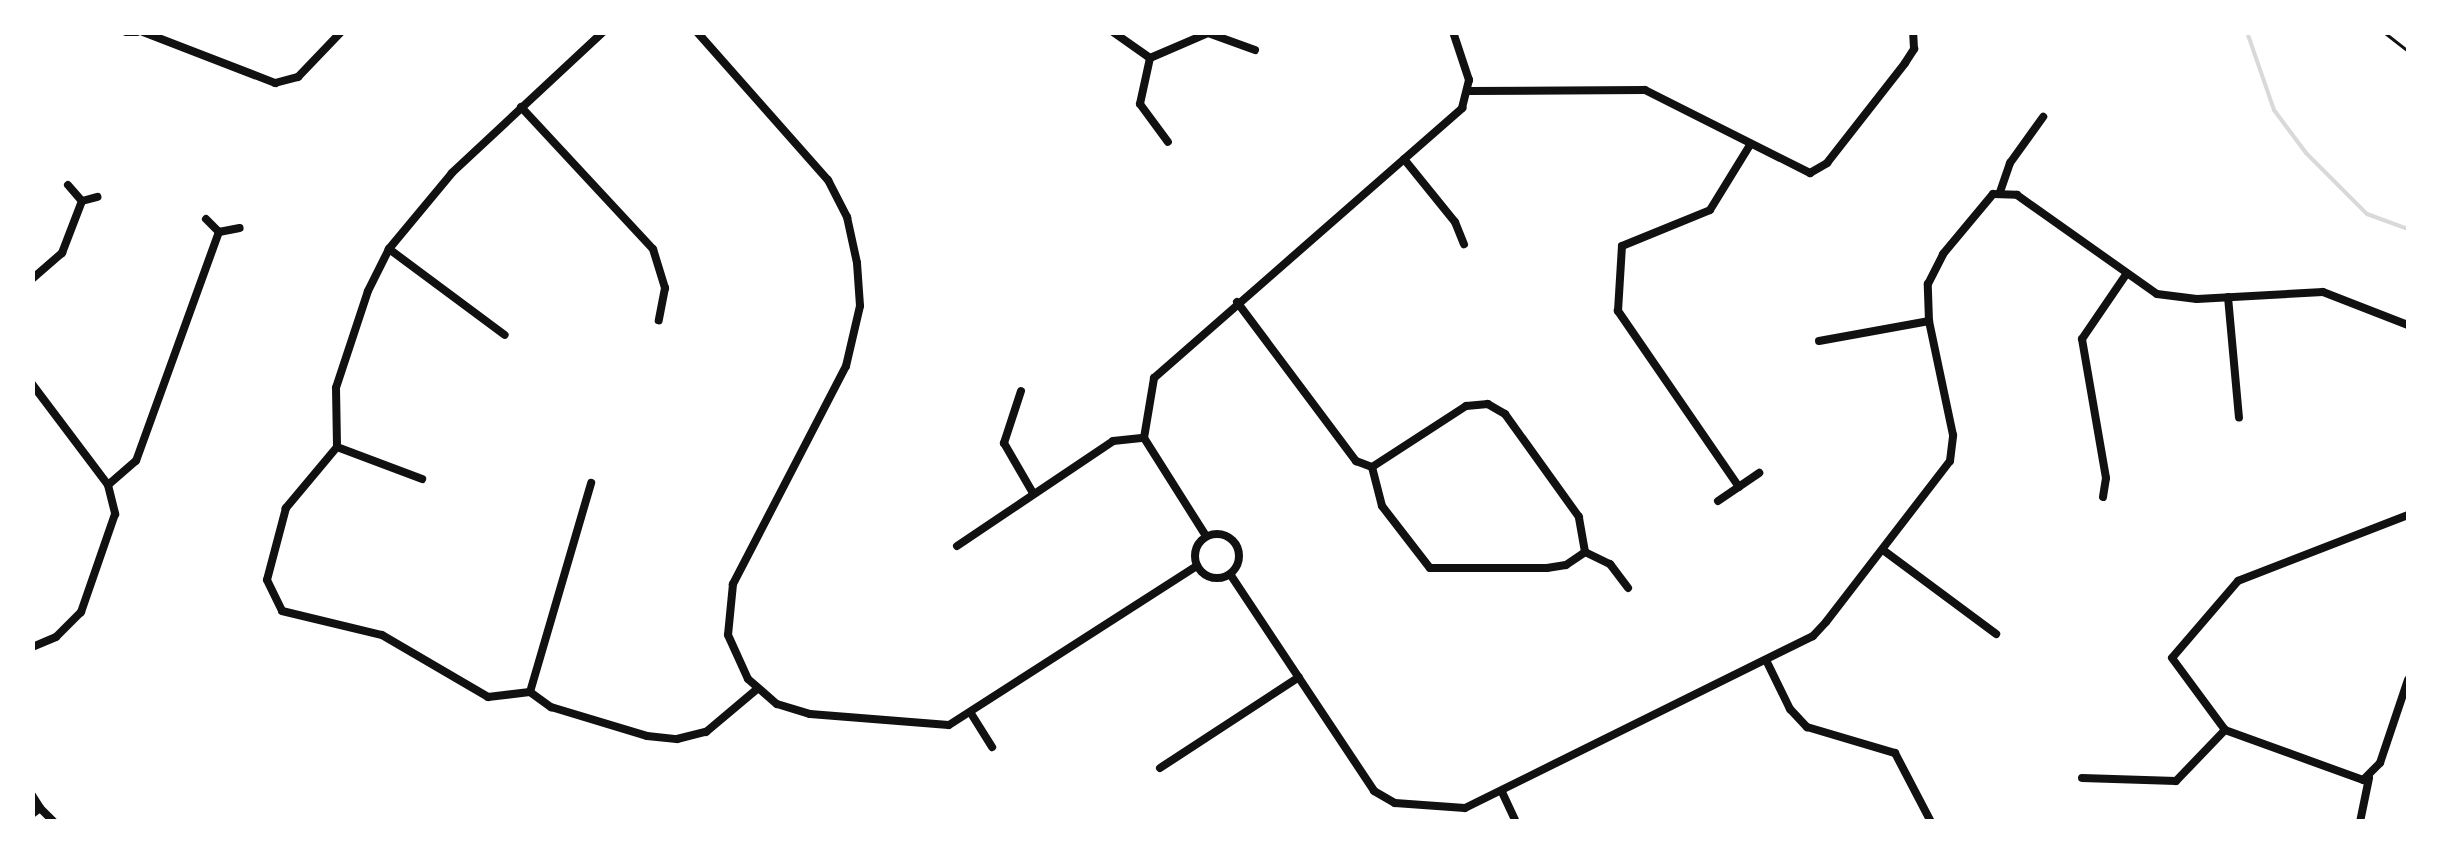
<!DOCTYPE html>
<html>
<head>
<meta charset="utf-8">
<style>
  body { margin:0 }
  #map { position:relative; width:2441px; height:854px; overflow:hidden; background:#fff; font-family:Quicksand,sans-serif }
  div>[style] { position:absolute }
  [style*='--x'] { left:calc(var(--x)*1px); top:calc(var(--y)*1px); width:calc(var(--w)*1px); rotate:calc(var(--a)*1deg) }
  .stream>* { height:4px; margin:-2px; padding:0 2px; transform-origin:2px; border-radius:2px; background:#d9d9d9 }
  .path>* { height:2.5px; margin:-1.25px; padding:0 1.25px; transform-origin:1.25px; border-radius:1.25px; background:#111 }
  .minor>* { height:8px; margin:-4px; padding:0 4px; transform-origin:4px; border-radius:4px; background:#111 }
  .minor>.ring { margin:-4px; padding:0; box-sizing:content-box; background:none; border:8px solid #111; border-radius:50% }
  span { translate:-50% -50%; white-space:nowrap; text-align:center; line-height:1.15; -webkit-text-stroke:10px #fff; paint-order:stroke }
  .frame { position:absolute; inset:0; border:35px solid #fff; pointer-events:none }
</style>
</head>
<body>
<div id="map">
  <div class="stream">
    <div style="--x:2247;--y:32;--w:83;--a:70.9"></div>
    <div style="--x:2274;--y:110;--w:54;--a:53.3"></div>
    <div style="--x:2306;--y:153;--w:86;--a:45"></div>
    <div style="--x:2367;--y:214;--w:44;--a:20.1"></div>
  </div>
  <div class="path">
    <div style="--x:2384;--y:32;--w:31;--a:38"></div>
  </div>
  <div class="minor">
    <div style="--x:126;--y:32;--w:11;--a:0"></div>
    <div style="--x:143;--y:32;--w:142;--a:21.1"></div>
    <div style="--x:275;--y:83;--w:24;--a:-15"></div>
    <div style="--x:298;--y:77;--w:62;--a:-46.3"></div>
    <div style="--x:603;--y:32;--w:207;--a:137"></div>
    <div style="--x:452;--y:173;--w:99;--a:129.7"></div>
    <div style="--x:389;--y:249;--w:47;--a:116.6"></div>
    <div style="--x:368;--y:291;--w:102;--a:108.3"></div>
    <div style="--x:336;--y:388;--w:59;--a:89"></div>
    <div style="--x:337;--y:447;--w:80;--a:129.9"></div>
    <div style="--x:286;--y:508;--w:74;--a:104.8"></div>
    <div style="--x:267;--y:580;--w:34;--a:64"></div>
    <div style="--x:282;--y:611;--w:103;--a:13.5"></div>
    <div style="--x:382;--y:635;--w:123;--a:30.3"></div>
    <div style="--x:488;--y:697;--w:42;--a:-6.8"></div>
    <div style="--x:530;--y:692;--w:26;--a:36"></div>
    <div style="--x:551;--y:707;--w:100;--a:16.8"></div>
    <div style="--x:647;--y:736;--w:30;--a:6"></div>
    <div style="--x:677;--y:739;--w:30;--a:-14"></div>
    <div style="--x:706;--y:732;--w:67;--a:-40.1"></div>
    <div style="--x:697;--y:32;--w:198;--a:48.5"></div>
    <div style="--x:828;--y:180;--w:42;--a:62.8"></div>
    <div style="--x:847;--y:217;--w:47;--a:77.7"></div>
    <div style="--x:857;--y:263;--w:43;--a:86"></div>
    <div style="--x:860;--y:306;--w:62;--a:103.1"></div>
    <div style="--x:846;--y:366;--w:246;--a:117.4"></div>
    <div style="--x:733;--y:584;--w:51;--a:95.6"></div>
    <div style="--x:728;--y:635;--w:48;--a:65.6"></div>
    <div style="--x:748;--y:679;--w:38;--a:41"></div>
    <div style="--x:777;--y:704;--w:34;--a:17"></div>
    <div style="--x:810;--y:714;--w:139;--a:4.5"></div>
    <div style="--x:949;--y:725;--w:295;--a:-32.7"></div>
    <div style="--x:1113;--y:32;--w:45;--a:35.1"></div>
    <div style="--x:1150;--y:58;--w:63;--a:-23.3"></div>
    <div style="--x:1208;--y:33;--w:50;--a:19.9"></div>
    <div style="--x:1150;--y:58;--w:47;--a:102.3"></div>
    <div style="--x:1140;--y:104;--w:47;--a:53.6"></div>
    <div style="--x:1469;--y:91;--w:176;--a:-0.3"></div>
    <div style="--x:1645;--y:90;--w:185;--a:26.7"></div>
    <div style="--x:1810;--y:173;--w:20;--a:-30"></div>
    <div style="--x:1827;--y:163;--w:127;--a:-52"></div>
    <div style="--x:1905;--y:63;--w:17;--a:-57"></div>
    <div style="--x:1914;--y:49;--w:17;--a:-93"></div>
    <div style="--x:521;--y:107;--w:194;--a:47.1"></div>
    <div style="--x:653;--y:249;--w:41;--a:72.9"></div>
    <div style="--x:665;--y:288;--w:33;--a:101"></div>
    <div style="--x:1404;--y:159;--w:81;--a:51"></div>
    <div style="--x:1455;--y:222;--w:24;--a:68"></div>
    <div style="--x:68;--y:185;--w:21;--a:49"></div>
    <div style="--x:82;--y:201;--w:16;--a:-15"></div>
    <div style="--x:2000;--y:192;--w:31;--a:-71"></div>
    <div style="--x:2010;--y:163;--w:57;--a:-54.3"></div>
    <div style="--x:206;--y:219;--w:18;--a:45"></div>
    <div style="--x:219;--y:232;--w:21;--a:-11"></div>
    <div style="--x:389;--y:249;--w:144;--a:36.6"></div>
    <div style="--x:32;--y:279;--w:40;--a:-41"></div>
    <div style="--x:62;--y:253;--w:56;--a:-69"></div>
    <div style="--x:2228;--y:297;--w:121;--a:84.8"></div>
    <div style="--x:1237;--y:302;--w:199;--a:53.2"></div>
    <div style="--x:1356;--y:461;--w:17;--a:21"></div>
    <div style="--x:1372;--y:467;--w:40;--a:75.6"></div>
    <div style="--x:1382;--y:506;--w:78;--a:52.3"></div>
    <div style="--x:1430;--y:568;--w:117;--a:0"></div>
    <div style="--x:1547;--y:568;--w:19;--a:-9"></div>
    <div style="--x:1566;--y:565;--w:23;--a:-34"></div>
    <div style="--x:1585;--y:552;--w:36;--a:-100"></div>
    <div style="--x:1579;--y:517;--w:127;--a:-125.7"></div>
    <div style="--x:1505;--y:414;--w:20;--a:-150"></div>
    <div style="--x:1488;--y:404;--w:22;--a:175"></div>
    <div style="--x:1466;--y:406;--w:112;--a:147"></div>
    <div style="--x:1819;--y:341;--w:112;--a:-10.3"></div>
    <div style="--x:32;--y:384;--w:126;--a:53"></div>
    <div style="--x:108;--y:485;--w:30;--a:76"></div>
    <div style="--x:115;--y:514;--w:104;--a:109.1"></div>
    <div style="--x:81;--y:612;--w:35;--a:135"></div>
    <div style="--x:56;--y:637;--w:26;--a:157"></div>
    <div style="--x:1021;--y:391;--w:55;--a:108.1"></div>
    <div style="--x:1004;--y:443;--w:58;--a:59.9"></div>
    <div style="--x:337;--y:447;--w:91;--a:20.6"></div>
    <div style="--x:108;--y:485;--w:37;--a:-41"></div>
    <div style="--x:136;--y:461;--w:244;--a:-70.1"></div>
    <div style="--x:1739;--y:487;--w:214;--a:-124.5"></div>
    <div style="--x:1618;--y:311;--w:65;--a:-86.5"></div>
    <div style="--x:1622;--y:246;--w:95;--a:-22.2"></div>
    <div style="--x:1710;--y:210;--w:76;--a:-58.4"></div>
    <div style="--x:2103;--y:497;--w:19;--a:-81"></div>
    <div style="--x:2106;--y:478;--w:141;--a:-99.8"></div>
    <div style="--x:2082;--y:339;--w:76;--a:-55.7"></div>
    <div style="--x:1718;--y:501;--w:50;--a:-34.3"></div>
    <div style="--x:2408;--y:515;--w:182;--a:158.8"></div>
    <div style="--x:2238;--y:581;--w:101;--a:130.6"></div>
    <div style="--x:2172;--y:658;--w:89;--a:53.6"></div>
    <div style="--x:2225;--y:730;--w:147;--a:19.9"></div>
    <div style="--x:2363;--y:780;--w:24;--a:-45"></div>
    <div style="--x:2380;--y:763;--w:88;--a:-71.4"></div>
    <div class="ring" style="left:1195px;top:534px;width:36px;height:36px"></div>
    <div style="--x:1206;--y:536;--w:116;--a:-122.3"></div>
    <div style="--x:1144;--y:438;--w:61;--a:-80.5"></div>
    <div style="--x:1154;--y:378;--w:410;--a:-41.2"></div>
    <div style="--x:1462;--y:108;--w:29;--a:-76"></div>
    <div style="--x:1469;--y:80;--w:51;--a:-108.4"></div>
    <div style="--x:957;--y:546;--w:188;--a:-33.9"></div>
    <div style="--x:1113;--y:441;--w:31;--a:-6"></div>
    <div style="--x:1883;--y:550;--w:141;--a:36.6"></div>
    <div style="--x:1585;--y:552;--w:28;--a:26"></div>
    <div style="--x:1610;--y:564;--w:30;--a:53"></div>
    <div style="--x:1230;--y:574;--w:260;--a:56.4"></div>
    <div style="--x:1374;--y:791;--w:24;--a:30"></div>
    <div style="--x:1395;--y:803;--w:70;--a:4.1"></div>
    <div style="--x:1465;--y:808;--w:388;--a:-26.3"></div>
    <div style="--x:1813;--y:636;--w:19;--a:-47"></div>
    <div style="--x:1826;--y:622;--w:203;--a:-52.4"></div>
    <div style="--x:1950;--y:461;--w:26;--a:-83"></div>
    <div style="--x:1953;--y:435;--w:116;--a:-101.9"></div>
    <div style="--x:1929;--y:321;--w:37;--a:-92"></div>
    <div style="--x:1928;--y:284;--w:34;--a:-63"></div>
    <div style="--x:1943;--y:254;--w:78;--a:-50.2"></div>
    <div style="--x:1993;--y:194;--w:24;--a:2"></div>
    <div style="--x:2017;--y:195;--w:171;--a:35.3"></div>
    <div style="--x:2157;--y:294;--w:40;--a:7.1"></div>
    <div style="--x:2197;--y:299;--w:126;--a:-3.2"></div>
    <div style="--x:2323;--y:292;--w:91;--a:21.2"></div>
    <div style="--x:1766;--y:660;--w:55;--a:63.9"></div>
    <div style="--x:1790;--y:709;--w:25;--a:47"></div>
    <div style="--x:1807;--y:727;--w:92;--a:16.5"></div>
    <div style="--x:1895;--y:753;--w:78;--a:62.4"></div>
    <div style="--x:530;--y:692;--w:218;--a:-73.7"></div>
    <div style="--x:972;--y:715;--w:38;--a:58"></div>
    <div style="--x:1160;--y:768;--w:166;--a:-33.2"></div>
    <div style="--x:2082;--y:778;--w:94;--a:1.8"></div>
    <div style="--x:2176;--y:781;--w:71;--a:-46.1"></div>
    <div style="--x:1502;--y:792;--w:33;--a:65"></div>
    <div style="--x:32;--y:795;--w:15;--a:58"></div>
    <div style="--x:32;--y:814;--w:10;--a:-37"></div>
    <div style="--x:40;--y:808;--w:20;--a:45"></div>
    <div style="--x:2360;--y:822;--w:45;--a:-78.4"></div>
  </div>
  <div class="frame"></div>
</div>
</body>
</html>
